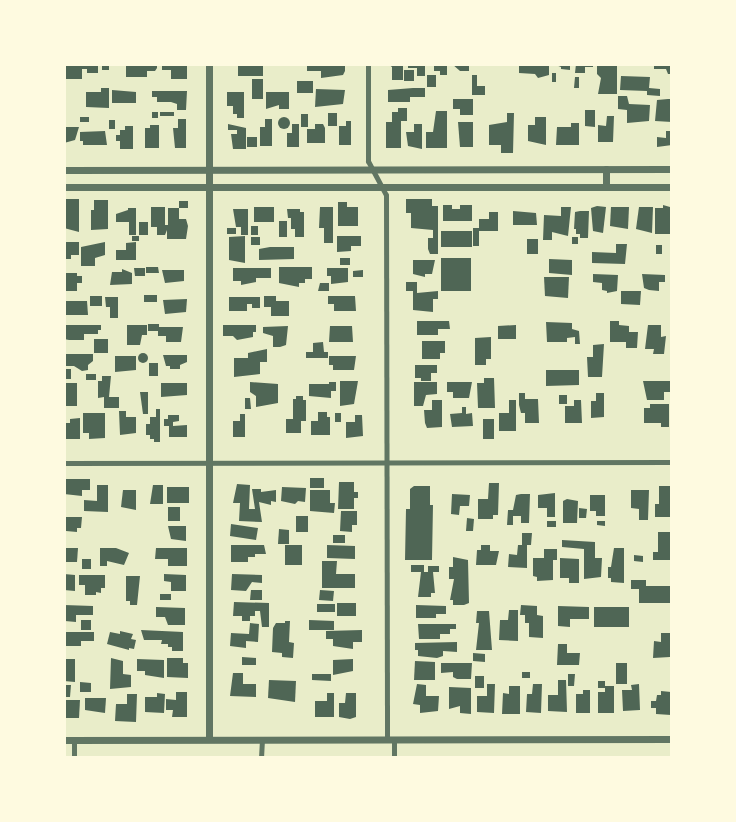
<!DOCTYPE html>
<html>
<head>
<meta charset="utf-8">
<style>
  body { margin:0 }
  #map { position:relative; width:736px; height:822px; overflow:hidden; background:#e9edc9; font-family:Inter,sans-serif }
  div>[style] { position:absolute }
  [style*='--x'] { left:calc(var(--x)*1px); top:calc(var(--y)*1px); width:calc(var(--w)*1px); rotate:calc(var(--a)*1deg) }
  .building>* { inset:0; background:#4f6655 }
  .round { border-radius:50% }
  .minor>* { height:5px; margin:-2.5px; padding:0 2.5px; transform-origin:2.5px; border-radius:2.5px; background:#617663 }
  .tertiary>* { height:7px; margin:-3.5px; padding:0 3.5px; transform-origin:3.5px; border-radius:3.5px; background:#617663 }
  span { translate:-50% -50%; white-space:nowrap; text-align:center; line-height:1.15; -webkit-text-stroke:6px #fefae0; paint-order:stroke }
  .frame { position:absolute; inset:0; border:66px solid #fefae0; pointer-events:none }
</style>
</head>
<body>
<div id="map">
  <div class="building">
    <div style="clip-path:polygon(66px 64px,98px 64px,98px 73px,87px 73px,87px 69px,82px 69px,82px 79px,66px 79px)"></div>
    <div style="clip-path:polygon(102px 64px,109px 64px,109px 70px,102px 70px)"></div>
    <div style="clip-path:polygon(126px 64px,157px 64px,157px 68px,155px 71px,147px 71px,147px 77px,126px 77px)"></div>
    <div style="clip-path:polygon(162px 64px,187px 64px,187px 79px,171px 79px,171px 70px,162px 70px)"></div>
    <div style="clip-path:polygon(238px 64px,263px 64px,263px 76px,238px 76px)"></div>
    <div style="clip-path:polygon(307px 64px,345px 64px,345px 71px,343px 75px,321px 78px,321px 71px,307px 71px)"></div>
    <div style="clip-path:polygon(388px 64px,403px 64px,403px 80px,392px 80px,392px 67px)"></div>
    <div style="clip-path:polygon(408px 64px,425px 64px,425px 76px,417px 76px,417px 68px,408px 68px)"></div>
    <div style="clip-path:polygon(434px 64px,447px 64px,447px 75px,440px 75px,440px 71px,434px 71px)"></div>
    <div style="clip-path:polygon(452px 64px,469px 64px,469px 71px,460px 71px)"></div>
    <div style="clip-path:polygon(519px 64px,549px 64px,549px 75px,538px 78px,535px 74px,519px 73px)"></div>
    <div style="clip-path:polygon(553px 64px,570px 64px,570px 70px,561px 69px,561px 67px)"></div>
    <div style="clip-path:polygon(576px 64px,593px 64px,593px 67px,585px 67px,585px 73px,575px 73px)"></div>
    <div style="clip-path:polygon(597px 64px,617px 64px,617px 94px,598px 94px,601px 78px,597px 74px)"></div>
    <div style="clip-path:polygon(654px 64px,672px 64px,672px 74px,668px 74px,666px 69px,654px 69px)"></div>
    <div style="clip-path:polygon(404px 70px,414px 70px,414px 81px,404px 81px)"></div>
    <div style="clip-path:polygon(552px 73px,556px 73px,556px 82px,552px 82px)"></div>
    <div style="clip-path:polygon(427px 75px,436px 75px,436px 87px,427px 87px)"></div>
    <div style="clip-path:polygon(472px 75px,477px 75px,477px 86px,485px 86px,485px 95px,472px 95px)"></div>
    <div style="clip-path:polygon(621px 76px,650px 77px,649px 88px,660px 89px,660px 96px,647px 95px,647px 91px,620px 90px)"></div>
    <div style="clip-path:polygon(575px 77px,579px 77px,579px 88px,574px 88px)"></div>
    <div style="clip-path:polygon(252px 79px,263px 79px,263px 99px,252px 99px)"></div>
    <div style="clip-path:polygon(297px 81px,313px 81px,313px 93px,297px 93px)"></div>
    <div style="clip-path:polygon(101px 88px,109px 88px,109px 108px,86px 107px,86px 92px,101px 92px)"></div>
    <div style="clip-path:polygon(413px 88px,425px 88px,425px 97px,410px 97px,410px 102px,388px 102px,388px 90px)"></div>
    <div style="clip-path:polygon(316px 89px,345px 90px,343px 104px,315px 107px)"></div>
    <div style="clip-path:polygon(112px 90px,136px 92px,136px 103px,112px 103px)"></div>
    <div style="clip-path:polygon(152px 91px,187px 91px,186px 110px,177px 110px,177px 104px,171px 102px,157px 102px,157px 97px,152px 97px)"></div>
    <div style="clip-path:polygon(227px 92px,244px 92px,244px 118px,237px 118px,237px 114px,233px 114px,233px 106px,227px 106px)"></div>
    <div style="clip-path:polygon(266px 92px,289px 92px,289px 109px,279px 109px,279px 105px,266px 109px)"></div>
    <div style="clip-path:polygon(618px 96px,627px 96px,629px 104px,650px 105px,649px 121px,627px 123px,627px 110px,618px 109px)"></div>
    <div style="clip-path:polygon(453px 99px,473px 99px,473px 115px,460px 115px,460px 109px,453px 109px)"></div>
    <div style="clip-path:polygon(668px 99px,672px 99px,672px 122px,655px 121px,657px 100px)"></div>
    <div style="clip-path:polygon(398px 108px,407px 108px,407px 121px,401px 121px,401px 148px,386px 148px,386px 122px,392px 122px,392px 112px,398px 112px)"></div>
    <div style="clip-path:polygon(585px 110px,595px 110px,595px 127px,585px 126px)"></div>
    <div style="clip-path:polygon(436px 111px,447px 111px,447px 148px,426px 148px,426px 132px,433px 132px)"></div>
    <div style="clip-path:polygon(152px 112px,158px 112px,158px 118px,152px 118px)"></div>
    <div style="clip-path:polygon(160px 112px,174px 112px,174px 116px,160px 116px)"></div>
    <div style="clip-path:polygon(328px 113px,337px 113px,337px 126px,328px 126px)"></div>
    <div style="clip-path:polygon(507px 113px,514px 113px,513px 153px,501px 153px,501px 145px,489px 145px,489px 125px,507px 122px)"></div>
    <div style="clip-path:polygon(301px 114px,308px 114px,308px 127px,301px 127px)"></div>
    <div style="clip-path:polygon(607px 116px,614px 116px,613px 142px,598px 142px,598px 125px,606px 126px)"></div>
    <div style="clip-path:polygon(80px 117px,89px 117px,89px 122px,80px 122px)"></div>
    <div style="clip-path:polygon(535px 117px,546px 117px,546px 145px,528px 141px,528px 125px,535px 125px)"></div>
    <div class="round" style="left:278px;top:117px;width:12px;height:12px"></div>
    <div style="clip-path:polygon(178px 119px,186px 119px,186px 148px,175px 148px,173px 128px,178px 128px)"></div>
    <div style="clip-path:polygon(265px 119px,272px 119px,272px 146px,260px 146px,260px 127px,265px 127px)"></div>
    <div style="clip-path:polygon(109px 120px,115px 120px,115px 129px,109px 129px)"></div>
    <div style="clip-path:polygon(346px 121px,351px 121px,351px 145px,339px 145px,339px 126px,346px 126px)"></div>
    <div style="clip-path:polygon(458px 122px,473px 122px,473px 147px,460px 147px)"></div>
    <div style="clip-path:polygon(571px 123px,579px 123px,579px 145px,556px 145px,557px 127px,571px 127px)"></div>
    <div style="clip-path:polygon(228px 124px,246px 128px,246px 149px,233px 149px,231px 134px,237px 134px,237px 130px,228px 130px)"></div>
    <div style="clip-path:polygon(292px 124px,299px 124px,299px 147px,287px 147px,287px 133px,292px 133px)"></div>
    <div style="clip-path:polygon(315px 124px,323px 124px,325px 128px,325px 143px,307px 143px,307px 129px,315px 129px)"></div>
    <div style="clip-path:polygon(414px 124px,422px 124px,422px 149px,408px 146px,406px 132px,414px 132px)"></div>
    <div style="clip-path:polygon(150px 125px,159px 125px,159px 148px,145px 148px,145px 128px,150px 128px)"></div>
    <div style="clip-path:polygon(125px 126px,133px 126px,133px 149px,120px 149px,120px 141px,116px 141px,116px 135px,120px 135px,120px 130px,125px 130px)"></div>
    <div style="clip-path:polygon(64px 127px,79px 127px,75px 140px,64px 143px)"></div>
    <div style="clip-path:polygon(105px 131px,107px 145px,83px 145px,83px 141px,80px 141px,80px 132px)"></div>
    <div style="clip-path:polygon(666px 131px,672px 131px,672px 145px,657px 147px,657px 137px,666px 138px)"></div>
    <div style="clip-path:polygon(247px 137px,257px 137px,257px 147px,247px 147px)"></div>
    <div style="clip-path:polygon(65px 199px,79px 199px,79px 232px,64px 228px)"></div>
    <div style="clip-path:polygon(406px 199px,432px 199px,432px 206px,438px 206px,438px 254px,430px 254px,428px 249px,428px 238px,433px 238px,433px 230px,411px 228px,411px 213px,406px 213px)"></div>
    <div style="clip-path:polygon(94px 200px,108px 200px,108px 229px,91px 230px,91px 210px,94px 210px)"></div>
    <div style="clip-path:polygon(179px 201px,188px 201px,188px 208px,179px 208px,179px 219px,186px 219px,188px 226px,186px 239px,167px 239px,167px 230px,165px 235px,157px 235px,157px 227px,151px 227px,151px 207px,165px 207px,165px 225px,168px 225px,168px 208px,179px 208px)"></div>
    <div style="clip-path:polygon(338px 202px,347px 202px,347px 207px,358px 207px,358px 226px,338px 226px)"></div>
    <div style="clip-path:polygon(443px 205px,452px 205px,452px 209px,460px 209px,460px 205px,472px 205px,472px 221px,443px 221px)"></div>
    <div style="clip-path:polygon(663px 205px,670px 207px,670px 234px,655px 234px,655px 208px,663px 208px)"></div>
    <div style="clip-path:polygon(597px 206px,606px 207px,603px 233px,593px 231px,591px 208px)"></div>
    <div style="clip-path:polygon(254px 207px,274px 207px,274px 222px,254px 222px)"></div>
    <div style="clip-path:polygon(320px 207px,333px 207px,333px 243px,324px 243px,324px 228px,319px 228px)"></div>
    <div style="clip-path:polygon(561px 207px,571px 207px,568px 236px,552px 232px,552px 240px,543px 240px,544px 215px,561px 216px)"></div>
    <div style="clip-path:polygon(611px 207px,629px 207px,628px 229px,610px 226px)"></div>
    <div style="clip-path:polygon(639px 207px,653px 207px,652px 233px,636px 229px)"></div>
    <div style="clip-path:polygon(128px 208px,136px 208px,136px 235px,129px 235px,129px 222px,116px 222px,116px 214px,128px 210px)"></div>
    <div style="clip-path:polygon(233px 209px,248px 209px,248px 235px,241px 235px,241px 227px,236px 227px)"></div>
    <div style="clip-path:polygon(287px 209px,300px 209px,300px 212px,304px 212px,304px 237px,295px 237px,295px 229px,291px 229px,291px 218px,288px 218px)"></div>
    <div style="clip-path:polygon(513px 211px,536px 213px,537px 225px,513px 225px)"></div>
    <div style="clip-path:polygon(580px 211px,589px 211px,588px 238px,580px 238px,580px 234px,576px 234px,576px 229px,574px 229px,575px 212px)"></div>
    <div style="clip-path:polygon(489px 212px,498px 212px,498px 231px,479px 231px,479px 246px,473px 246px,473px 228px,479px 228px,479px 219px,489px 219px)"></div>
    <div style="clip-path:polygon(279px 221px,287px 221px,287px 237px,279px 237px)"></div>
    <div style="clip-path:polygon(139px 222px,148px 222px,148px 235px,139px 235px)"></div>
    <div style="clip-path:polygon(251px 226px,258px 226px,258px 235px,251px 235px)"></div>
    <div style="clip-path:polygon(227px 228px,236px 228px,236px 234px,227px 234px)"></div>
    <div style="clip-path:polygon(441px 231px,472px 231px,472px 247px,441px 247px)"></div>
    <div style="clip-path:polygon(132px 236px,139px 236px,139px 241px,132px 241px)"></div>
    <div style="clip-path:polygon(245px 236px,245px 263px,229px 260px,229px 237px)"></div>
    <div style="clip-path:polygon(337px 236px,361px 236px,361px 246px,351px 246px,351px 251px,337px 252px)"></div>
    <div style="clip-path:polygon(251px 237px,260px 237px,260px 245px,251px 245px)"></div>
    <div style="clip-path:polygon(572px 237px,578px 237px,578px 244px,572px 244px)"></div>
    <div style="clip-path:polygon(527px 239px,538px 239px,538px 254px,527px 254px)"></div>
    <div style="clip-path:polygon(64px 242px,79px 242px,79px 255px,71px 255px,71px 259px,64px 259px)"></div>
    <div style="clip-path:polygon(105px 242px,105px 255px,95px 258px,95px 266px,81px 266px,81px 247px)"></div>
    <div style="clip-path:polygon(136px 242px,136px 260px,116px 260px,116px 250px,126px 250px,126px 243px)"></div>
    <div style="clip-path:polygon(616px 244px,627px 244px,625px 264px,592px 263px,592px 252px,616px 253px)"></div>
    <div style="clip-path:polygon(656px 245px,662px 245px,662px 254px,656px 254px)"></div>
    <div style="clip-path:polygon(270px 247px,294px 247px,294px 259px,259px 260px,259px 249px)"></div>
    <div style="clip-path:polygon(340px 258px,350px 258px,350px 265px,340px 265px)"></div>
    <div style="clip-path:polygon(441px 258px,471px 258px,471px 291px,441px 291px)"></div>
    <div style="clip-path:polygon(549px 259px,572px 260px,572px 275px,549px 273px)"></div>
    <div style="clip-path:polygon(413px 260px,435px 260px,432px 274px,425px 274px,425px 277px,413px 274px)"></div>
    <div style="clip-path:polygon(146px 267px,158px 267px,159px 273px,146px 273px)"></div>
    <div style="clip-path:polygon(279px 267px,312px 267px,312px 279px,305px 279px,305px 283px,299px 283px,299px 287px,279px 283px)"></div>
    <div style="clip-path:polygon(134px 268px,145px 268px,145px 276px,135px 276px)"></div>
    <div style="clip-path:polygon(233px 268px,271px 268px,271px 278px,256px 278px,256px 282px,241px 285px,241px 281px,233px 281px)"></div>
    <div style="clip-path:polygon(327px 268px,348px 268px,348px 282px,331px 284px,331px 276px,327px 276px)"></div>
    <div style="clip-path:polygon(122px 269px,132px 273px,132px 284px,110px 285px,112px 272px,122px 272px)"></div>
    <div style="clip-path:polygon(162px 270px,184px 270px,184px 281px,165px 283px)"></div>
    <div style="clip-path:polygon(363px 270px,363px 277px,353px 277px,353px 271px)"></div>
    <div style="clip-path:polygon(64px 273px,77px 273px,77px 276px,82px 276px,82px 283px,77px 283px,77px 291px,64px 291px)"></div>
    <div style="clip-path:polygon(593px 274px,618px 275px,617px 291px,607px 293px,607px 291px,602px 290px,602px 283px,593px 282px)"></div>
    <div style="clip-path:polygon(642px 274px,665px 275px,665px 282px,659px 282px,659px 291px,649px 290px,644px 288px)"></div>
    <div style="clip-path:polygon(544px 277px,569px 277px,568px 298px,545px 296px)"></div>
    <div style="clip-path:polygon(406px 282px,417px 282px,417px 293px,438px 291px,438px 299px,433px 299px,433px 312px,413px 310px,413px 291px,406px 291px)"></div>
    <div style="clip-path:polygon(320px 283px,329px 283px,329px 291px,318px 291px)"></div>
    <div style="clip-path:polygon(621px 291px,641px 291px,640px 305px,621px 304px)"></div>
    <div style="clip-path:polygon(144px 295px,157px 295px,157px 302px,144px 302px)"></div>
    <div style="clip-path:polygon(90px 296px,102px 296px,102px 306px,90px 306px)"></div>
    <div style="clip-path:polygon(264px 296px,276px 296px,276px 301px,289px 301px,289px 316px,271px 316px,271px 307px,264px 307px)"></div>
    <div style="clip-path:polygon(328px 296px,355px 296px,356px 311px,334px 311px,334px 304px,328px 304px)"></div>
    <div style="clip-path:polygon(105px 297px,118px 297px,118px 318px,110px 318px,110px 307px,106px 307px)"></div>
    <div style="clip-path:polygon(229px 297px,260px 297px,260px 308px,252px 308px,252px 304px,247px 304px,247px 311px,229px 311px)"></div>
    <div style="clip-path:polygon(187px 299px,186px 312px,165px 314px,163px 300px)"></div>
    <div style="clip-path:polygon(64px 301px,87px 301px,88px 315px,64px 315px)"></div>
    <div style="clip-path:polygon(417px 321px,449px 321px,450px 329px,438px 329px,438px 335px,417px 335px)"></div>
    <div style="clip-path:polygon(610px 321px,619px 321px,619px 325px,629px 326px,629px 332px,638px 332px,637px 348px,626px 348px,626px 342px,610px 342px)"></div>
    <div style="clip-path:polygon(546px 322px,572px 323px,572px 329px,579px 331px,580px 344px,575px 344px,575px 337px,567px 338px,567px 342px,547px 342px)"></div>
    <div style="clip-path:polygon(148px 324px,159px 324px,159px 327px,183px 327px,181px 342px,166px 342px,166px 336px,158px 336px,158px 331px,148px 331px)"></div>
    <div style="clip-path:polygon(64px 325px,101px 325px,101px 330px,98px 330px,98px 334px,84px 334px,84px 340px,69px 340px,64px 339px)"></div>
    <div style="clip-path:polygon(127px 325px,147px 325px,147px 335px,142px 335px,140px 345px,127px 345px)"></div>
    <div style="clip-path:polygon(223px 325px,256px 325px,256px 332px,253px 332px,253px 337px,237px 340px,233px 336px,223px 336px)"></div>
    <div style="clip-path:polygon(516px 325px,516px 339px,498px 339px,498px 326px)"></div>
    <div style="clip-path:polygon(648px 325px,661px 325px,661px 337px,666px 336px,664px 354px,653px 354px,654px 349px,645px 349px)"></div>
    <div style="clip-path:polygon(288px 326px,286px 345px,280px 347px,273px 347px,273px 336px,263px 333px,263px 327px)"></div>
    <div style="clip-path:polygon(330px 326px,352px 326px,353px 342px,329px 342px)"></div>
    <div style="clip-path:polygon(491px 337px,491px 359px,486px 359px,486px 365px,475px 365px,475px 338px)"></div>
    <div style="clip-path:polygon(94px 339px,108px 339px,108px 353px,94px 353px)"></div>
    <div style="clip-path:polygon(422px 341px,445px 341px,445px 353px,440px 353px,440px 359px,422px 359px)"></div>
    <div style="clip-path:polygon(323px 342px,324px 352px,328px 352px,328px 358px,306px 358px,306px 352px,313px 352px,313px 343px)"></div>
    <div style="clip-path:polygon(604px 344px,602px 377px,588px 377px,587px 357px,593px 357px,593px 345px)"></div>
    <div style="clip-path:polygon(267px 349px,267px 362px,260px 362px,260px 374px,234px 377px,234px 358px,248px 358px,248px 353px)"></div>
    <div class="round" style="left:138px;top:353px;width:10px;height:10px"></div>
    <div style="clip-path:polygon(66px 354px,93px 354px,93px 361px,88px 365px,88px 370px,82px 371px,74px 366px,66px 366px)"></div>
    <div style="clip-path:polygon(163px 355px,187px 355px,187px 362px,180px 365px,180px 369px,170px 369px,170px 366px,166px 366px)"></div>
    <div style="clip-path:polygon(115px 356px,136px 356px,136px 370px,115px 372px)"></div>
    <div style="clip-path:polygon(329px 356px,356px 356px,354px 370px,333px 370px,333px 365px,329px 365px)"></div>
    <div style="clip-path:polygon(149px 363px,158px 363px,158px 376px,149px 376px)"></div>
    <div style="clip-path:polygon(415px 365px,437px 365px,437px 373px,431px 373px,431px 381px,421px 381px,421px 378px,415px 378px)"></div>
    <div style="clip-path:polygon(64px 369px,71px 369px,71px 379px,64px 379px)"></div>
    <div style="clip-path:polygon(546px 370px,579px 370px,579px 385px,546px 386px)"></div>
    <div style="clip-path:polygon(86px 374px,96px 374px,96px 380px,86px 380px)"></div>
    <div style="clip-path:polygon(102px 376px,111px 376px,109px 397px,119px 397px,119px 408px,104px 408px,104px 397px,98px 398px,98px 381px,102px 381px)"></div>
    <div style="clip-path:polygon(484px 378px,494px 378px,495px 408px,478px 408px,477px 383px,484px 383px)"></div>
    <div style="clip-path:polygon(340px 381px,358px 381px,354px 404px,340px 406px)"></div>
    <div style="clip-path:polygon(643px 381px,672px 381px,672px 392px,664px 392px,664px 400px,647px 400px)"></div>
    <div style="clip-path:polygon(250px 382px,278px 384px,278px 403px,256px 407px,256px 396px,250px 392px)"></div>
    <div style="clip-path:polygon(329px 382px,336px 382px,336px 391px,331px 391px,331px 398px,309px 396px,309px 384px,329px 384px)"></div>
    <div style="clip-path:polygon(414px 382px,437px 382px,437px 394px,426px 395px,423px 406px,414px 406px)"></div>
    <div style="clip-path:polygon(447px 382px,472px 382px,469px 398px,453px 398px,453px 392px,447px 392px)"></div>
    <div style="clip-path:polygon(64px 383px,77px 383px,77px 406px,64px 406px)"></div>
    <div style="clip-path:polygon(161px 383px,187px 383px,187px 395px,161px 397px)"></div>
    <div style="clip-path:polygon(140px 392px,148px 392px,148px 414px,143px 414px)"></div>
    <div style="clip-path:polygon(519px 393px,525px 393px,525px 399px,538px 399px,539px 423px,525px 423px,525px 413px,521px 413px,519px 405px)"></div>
    <div style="clip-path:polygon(596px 393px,604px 393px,604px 417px,591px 418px,591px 401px,596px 401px)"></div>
    <div style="clip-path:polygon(559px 395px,567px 395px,567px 404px,559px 404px)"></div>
    <div style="clip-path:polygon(296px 396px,303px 396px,303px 400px,306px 400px,306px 421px,301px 421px,301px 433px,286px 433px,286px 419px,293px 419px,293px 399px,296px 399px)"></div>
    <div style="clip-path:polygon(245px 398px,250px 398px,251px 409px,245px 409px)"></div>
    <div style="clip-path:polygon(432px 400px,442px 400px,442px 427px,427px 428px,425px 423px,424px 410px,432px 410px)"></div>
    <div style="clip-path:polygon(509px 400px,516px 400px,516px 431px,499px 431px,499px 413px,509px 413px)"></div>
    <div style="clip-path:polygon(574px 400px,581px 400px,582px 423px,565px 423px,565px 406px,574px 406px)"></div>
    <div style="clip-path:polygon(650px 404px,669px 404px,669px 427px,661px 427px,661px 423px,644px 423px,644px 408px,650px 408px)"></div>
    <div style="clip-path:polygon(462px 407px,466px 407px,466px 414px,472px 413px,473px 426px,452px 427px,450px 414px,462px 413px)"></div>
    <div style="clip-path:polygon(156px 409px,160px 409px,160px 442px,154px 442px,154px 439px,150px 439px,150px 435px,146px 435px,146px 424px,150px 424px,150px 417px,156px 417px)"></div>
    <div style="clip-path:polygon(119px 411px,126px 411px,126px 417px,136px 417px,136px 433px,120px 435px)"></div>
    <div style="clip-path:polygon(318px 412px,327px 412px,327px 417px,330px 417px,330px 435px,311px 435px,311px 421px,318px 421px)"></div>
    <div style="clip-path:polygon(83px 413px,105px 413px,105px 438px,89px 439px,89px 433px,83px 433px)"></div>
    <div style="clip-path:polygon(335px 413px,341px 413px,341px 422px,335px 422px)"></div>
    <div style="clip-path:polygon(240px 414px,245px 414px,245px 437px,233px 437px,233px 421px,240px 421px)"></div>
    <div style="clip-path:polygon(168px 415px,179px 415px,179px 421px,173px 422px,173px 426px,187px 425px,187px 437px,169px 437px,169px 426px,164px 426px,164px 419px,168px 419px)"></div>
    <div style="clip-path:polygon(355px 415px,362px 415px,363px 436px,346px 438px,346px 422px,355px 422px)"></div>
    <div style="clip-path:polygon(80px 418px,80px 439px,64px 439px,64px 423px,70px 423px,70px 419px)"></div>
    <div style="clip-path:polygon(483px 419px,494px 419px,494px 439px,483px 439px)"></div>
    <div style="clip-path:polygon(310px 478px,324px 478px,324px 488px,310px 488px)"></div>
    <div style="clip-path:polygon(64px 479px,90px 479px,90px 490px,82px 490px,82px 496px,64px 494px)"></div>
    <div style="clip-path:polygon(339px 482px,354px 482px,354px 492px,358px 492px,358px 498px,354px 498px,354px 509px,338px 509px)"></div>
    <div style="clip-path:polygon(489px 483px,499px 483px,498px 515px,493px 515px,493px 519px,478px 519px,478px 499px,488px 499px)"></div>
    <div style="clip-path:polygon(237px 484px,250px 485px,249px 509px,255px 509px,252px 489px,261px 489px,261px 492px,276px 490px,276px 502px,271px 501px,271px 505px,259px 502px,262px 522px,239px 521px,240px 503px,233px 503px)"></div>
    <div style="clip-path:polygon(97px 485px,108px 485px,108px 512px,84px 511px,84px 500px,97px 501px)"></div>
    <div style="clip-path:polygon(153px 485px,163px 485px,163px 504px,150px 504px)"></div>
    <div style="clip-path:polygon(414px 486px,430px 486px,430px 505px,433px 505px,432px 560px,405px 560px,406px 509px,410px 509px,410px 489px)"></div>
    <div style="clip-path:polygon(659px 486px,670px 486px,671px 517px,655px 517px,655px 504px,659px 504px)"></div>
    <div style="clip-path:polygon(167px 487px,189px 487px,189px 503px,167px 503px)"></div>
    <div style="clip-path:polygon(282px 487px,306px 488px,305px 502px,298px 501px,295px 504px,281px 501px)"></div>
    <div style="clip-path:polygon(123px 490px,136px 490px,136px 510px,121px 507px)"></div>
    <div style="clip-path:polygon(310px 490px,330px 490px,330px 503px,335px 503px,334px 513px,310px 511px)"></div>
    <div style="clip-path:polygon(631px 490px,649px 490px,648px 520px,639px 520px,639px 509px,631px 508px)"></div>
    <div style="clip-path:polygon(555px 493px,555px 517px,547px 517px,547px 508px,538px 508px,538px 495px)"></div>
    <div style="clip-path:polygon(452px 494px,470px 495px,469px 506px,460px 506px,459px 515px,451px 514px)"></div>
    <div style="clip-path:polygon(521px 494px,530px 494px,529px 523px,521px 523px,521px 516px,513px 516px,513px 525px,507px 525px,508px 510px,513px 510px,516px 495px)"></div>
    <div style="clip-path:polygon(590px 495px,605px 495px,605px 516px,596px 516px,596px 511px,590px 511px)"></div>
    <div style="clip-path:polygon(567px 499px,578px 501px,577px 523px,563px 523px,563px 501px)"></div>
    <div style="clip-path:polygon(168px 507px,180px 507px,180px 521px,168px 521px)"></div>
    <div style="clip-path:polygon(579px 508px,587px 509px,586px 518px,579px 518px)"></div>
    <div style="clip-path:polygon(341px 511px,357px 511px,357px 525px,352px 525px,352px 532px,340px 531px)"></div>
    <div style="clip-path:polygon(296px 516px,308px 516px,308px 532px,296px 532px)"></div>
    <div style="clip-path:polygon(64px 517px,82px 517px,81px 528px,77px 528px,77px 532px,66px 531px)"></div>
    <div style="clip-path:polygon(467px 518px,474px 519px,473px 531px,466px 531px)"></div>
    <div style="clip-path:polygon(547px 521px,556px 521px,556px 527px,547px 527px)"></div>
    <div style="clip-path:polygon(597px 521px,605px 521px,605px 526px,597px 525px)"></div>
    <div style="clip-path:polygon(231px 524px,258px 528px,256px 540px,230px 536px)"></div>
    <div style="clip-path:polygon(168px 526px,186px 526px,186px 541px,171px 539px)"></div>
    <div style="clip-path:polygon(279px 529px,289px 530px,289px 544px,278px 544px)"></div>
    <div style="clip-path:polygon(658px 532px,672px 532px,672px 560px,653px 560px,653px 552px,658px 552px)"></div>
    <div style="clip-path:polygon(522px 533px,532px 533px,531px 545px,527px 545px,527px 568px,508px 567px,509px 554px,517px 555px,518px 545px,522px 545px)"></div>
    <div style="clip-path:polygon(333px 535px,345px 535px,345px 543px,333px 543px)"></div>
    <div style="clip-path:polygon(562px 540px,595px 542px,595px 558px,602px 558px,601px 577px,584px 579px,584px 549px,562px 547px)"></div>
    <div style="clip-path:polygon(231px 545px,264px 545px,266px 554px,255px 554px,255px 557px,248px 557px,248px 562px,231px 562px)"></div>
    <div style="clip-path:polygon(285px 545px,302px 545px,302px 565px,285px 565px)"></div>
    <div style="clip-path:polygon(327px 545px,355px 546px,355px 559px,327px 558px)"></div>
    <div style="clip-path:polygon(481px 545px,490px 545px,490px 551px,499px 551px,496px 565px,476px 565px,477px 550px,481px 550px)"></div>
    <div style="clip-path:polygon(64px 548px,78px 548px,77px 562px,64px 562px)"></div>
    <div style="clip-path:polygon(100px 548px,116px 548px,129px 553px,124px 565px,107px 561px,107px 566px,100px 566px)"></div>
    <div style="clip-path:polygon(156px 548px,187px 548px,187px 566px,168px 566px,168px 559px,155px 559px)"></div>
    <div style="clip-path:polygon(614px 548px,624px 548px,624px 583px,611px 582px,611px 578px,608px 578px,608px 567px,611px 567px)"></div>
    <div style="clip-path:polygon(544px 549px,557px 549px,557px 560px,553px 560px,553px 580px,537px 581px,537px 577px,533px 576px,533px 558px,544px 558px)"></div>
    <div style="clip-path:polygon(634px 555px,643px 556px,643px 562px,634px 561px)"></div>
    <div style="clip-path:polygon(453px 557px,468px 560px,469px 603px,464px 605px,453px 605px,453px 600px,450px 600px,454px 579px,449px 579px,449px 567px,453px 567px)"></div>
    <div style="clip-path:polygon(560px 558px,579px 559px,579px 583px,569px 583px,569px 578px,560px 578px)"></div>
    <div style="clip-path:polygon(82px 559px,91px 559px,91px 569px,82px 569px)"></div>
    <div style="clip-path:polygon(322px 561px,337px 561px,336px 574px,355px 574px,355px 588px,322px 588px)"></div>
    <div style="clip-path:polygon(411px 565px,424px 565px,424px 572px,428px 572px,428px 566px,439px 566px,439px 572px,433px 572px,435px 593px,431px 593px,431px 597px,418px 597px,421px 572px,411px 572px)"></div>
    <div style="clip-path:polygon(64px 574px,75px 575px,75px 591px,64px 590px)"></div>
    <div style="clip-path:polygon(164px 574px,186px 575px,186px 591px,171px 591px,171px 582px,164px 581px)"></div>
    <div style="clip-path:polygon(232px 574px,262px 575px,262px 583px,252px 582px,246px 591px,231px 590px)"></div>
    <div style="clip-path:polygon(79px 575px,105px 575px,105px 588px,101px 588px,101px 593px,96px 592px,96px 595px,85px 595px,85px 585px,79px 585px)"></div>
    <div style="clip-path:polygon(126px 576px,140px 576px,137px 605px,130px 605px,130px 601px,126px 601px)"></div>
    <div style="clip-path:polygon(631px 580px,646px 580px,646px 586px,670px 586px,670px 603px,639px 603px,639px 589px,631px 589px)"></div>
    <div style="clip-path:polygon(251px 590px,262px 590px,262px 600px,250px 600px)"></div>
    <div style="clip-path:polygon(320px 590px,334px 591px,333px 601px,319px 600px)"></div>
    <div style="clip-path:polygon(160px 594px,171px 594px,171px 600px,160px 600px)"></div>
    <div style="clip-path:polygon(234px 602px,269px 603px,269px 627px,262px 627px,260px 611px,255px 611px,255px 616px,250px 616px,250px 621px,242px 621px,242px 616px,233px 616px)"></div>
    <div style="clip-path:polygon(337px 603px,356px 603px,356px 616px,337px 616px)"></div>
    <div style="clip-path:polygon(317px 604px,335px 604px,335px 612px,317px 612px)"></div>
    <div style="clip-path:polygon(64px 605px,93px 606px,93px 615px,76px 615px,76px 622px,65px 621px)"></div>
    <div style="clip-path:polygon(416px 605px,446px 606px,446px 614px,436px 614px,436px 618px,416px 618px)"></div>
    <div style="clip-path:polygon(521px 605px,537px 606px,537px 615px,543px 616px,543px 638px,529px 637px,529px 623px,525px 623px,525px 615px,520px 615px)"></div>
    <div style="clip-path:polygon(558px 606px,589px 607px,589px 619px,570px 619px,570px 627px,558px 626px)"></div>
    <div style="clip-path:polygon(156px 607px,185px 608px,185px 625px,168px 625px,165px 617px,156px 617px)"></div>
    <div style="clip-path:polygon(594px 607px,629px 607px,629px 627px,594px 627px)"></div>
    <div style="clip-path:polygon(509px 610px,518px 610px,518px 641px,499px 640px,500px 620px,508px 620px)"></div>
    <div style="clip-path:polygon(477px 611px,489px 611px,492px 650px,476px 650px,479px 623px,476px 623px)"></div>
    <div style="clip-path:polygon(81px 620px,91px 620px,91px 630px,81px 630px)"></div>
    <div style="clip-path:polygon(309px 620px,334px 621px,334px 630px,309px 630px)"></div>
    <div style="clip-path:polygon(285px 621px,290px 621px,289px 642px,294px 643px,293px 658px,282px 657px,282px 653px,272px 652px,273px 628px,276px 623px,285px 623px)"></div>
    <div style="clip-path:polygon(250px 623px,259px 624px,258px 642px,246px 641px,246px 648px,230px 646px,231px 633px,249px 634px)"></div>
    <div style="clip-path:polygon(418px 624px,456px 624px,456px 629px,450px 629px,450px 634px,440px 634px,440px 639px,419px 639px)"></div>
    <div style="clip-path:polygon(141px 630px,183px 632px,183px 651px,172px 651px,172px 647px,168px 647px,168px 644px,161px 644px,162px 640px,144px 640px)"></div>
    <div style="clip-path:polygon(362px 630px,362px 642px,353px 642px,353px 649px,333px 646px,333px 639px,326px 639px,326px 631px)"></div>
    <div style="clip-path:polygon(120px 631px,133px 634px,131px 639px,136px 640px,134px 649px,129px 648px,129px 650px,107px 644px,110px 632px,120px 634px)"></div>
    <div style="clip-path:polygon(64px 632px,94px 632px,94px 641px,81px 641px,81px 646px,64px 646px)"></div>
    <div style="clip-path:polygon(661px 633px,671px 633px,670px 657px,653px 658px,654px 641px,661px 642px)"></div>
    <div style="clip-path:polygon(457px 642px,457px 652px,443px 651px,443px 656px,437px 658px,418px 656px,418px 650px,415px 650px,415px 643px)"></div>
    <div style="clip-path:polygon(558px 644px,567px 644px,567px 653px,580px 653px,579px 665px,557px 665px)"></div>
    <div style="clip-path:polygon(473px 653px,485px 654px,485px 662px,473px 661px)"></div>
    <div style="clip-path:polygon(242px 657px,256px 658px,256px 665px,242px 665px)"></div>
    <div style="clip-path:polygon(111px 658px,123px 661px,123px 674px,131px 675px,131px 687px,110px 689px)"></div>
    <div style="clip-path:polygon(167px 658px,183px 658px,183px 663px,188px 663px,188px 678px,167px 677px)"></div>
    <div style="clip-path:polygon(64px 659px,75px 659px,75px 682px,64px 681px)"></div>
    <div style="clip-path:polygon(137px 659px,164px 660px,164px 678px,145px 675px,145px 671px,137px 671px)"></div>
    <div style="clip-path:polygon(353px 659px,353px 671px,333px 675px,333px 660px)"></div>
    <div style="clip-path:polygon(415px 661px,435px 662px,435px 680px,414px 680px)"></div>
    <div style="clip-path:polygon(441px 663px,472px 663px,471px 679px,457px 679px,453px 677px,453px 672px,441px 673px)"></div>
    <div style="clip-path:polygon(616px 663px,627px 663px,627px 684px,616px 684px)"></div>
    <div style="clip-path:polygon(522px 672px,530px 672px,530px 678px,522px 678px)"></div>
    <div style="clip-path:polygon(233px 673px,243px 673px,243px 684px,256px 684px,256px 697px,230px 696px)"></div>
    <div style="clip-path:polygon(312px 674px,331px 674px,331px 681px,312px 680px)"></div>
    <div style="clip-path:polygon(568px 674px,575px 674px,574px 686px,568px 686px)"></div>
    <div style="clip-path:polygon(475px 676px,484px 676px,484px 688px,475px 688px)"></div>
    <div style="clip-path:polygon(269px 680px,296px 681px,295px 702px,268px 698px)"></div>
    <div style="clip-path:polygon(558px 680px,566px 680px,567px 712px,548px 711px,548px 695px,558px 695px)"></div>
    <div style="clip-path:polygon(598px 681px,605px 681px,605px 686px,614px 686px,614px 713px,598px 713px,598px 692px,605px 692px,605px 688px,598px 688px)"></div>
    <div style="clip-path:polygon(80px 682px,91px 683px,91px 692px,80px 692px)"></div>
    <div style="clip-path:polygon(417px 684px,426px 685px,426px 696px,439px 696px,438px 711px,420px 713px,420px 705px,413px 704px)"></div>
    <div style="clip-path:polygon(487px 684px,495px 684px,494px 713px,477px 712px,477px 696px,487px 696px)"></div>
    <div style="clip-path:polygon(533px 684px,542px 684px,541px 713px,526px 712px,527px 694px,532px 694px)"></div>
    <div style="clip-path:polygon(639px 684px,640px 710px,623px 711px,622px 690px,632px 690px,631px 685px)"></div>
    <div style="clip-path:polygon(64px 685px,71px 685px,70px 697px,64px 697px)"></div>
    <div style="clip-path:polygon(509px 686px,520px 686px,520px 714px,502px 714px,503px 693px,509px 694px)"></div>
    <div style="clip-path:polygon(449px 687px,471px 688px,471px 714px,460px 713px,460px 706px,449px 709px)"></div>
    <div style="clip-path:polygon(583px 690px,590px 690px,590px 713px,576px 713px,576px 694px,583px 694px)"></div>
    <div style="clip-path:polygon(661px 691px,671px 692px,671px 715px,656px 714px,656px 708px,651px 708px,651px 701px,656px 701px,657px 695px,661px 695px)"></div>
    <div style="clip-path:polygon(176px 692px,187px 692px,187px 717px,172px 717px,173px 710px,166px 710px,166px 699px,176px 700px)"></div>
    <div style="clip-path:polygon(157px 693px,165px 694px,164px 713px,145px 712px,145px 697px,157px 697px)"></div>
    <div style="clip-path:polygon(327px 693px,334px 693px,334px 717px,315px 717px,315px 701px,327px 701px)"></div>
    <div style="clip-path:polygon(346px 693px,356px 693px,356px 717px,350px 719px,339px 717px,339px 703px,345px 703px)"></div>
    <div style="clip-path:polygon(127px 694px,137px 694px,136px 722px,115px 721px,116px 704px,127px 704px)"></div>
    <div style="clip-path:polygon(85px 698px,106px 698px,105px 713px,85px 710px)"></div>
    <div style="clip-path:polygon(64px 700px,80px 700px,79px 718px,64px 718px)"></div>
  </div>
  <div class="minor">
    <div style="--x:368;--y:64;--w:97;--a:90"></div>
    <div style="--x:368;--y:161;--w:38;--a:62"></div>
    <div style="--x:386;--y:195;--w:544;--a:89.89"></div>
    <div style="--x:64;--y:463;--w:608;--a:-0.09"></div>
    <div style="--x:394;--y:739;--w:19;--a:90"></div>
    <div style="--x:74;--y:740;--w:18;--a:90"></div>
    <div style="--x:261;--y:758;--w:19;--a:-87"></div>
  </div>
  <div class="tertiary">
    <div style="--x:209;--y:64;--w:675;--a:90"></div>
    <div style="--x:606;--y:169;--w:18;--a:90"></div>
    <div style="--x:64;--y:170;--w:608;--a:-0.09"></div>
    <div style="--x:64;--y:187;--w:608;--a:0"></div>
    <div style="--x:64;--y:740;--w:608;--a:-0.09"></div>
  </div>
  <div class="frame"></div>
</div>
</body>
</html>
